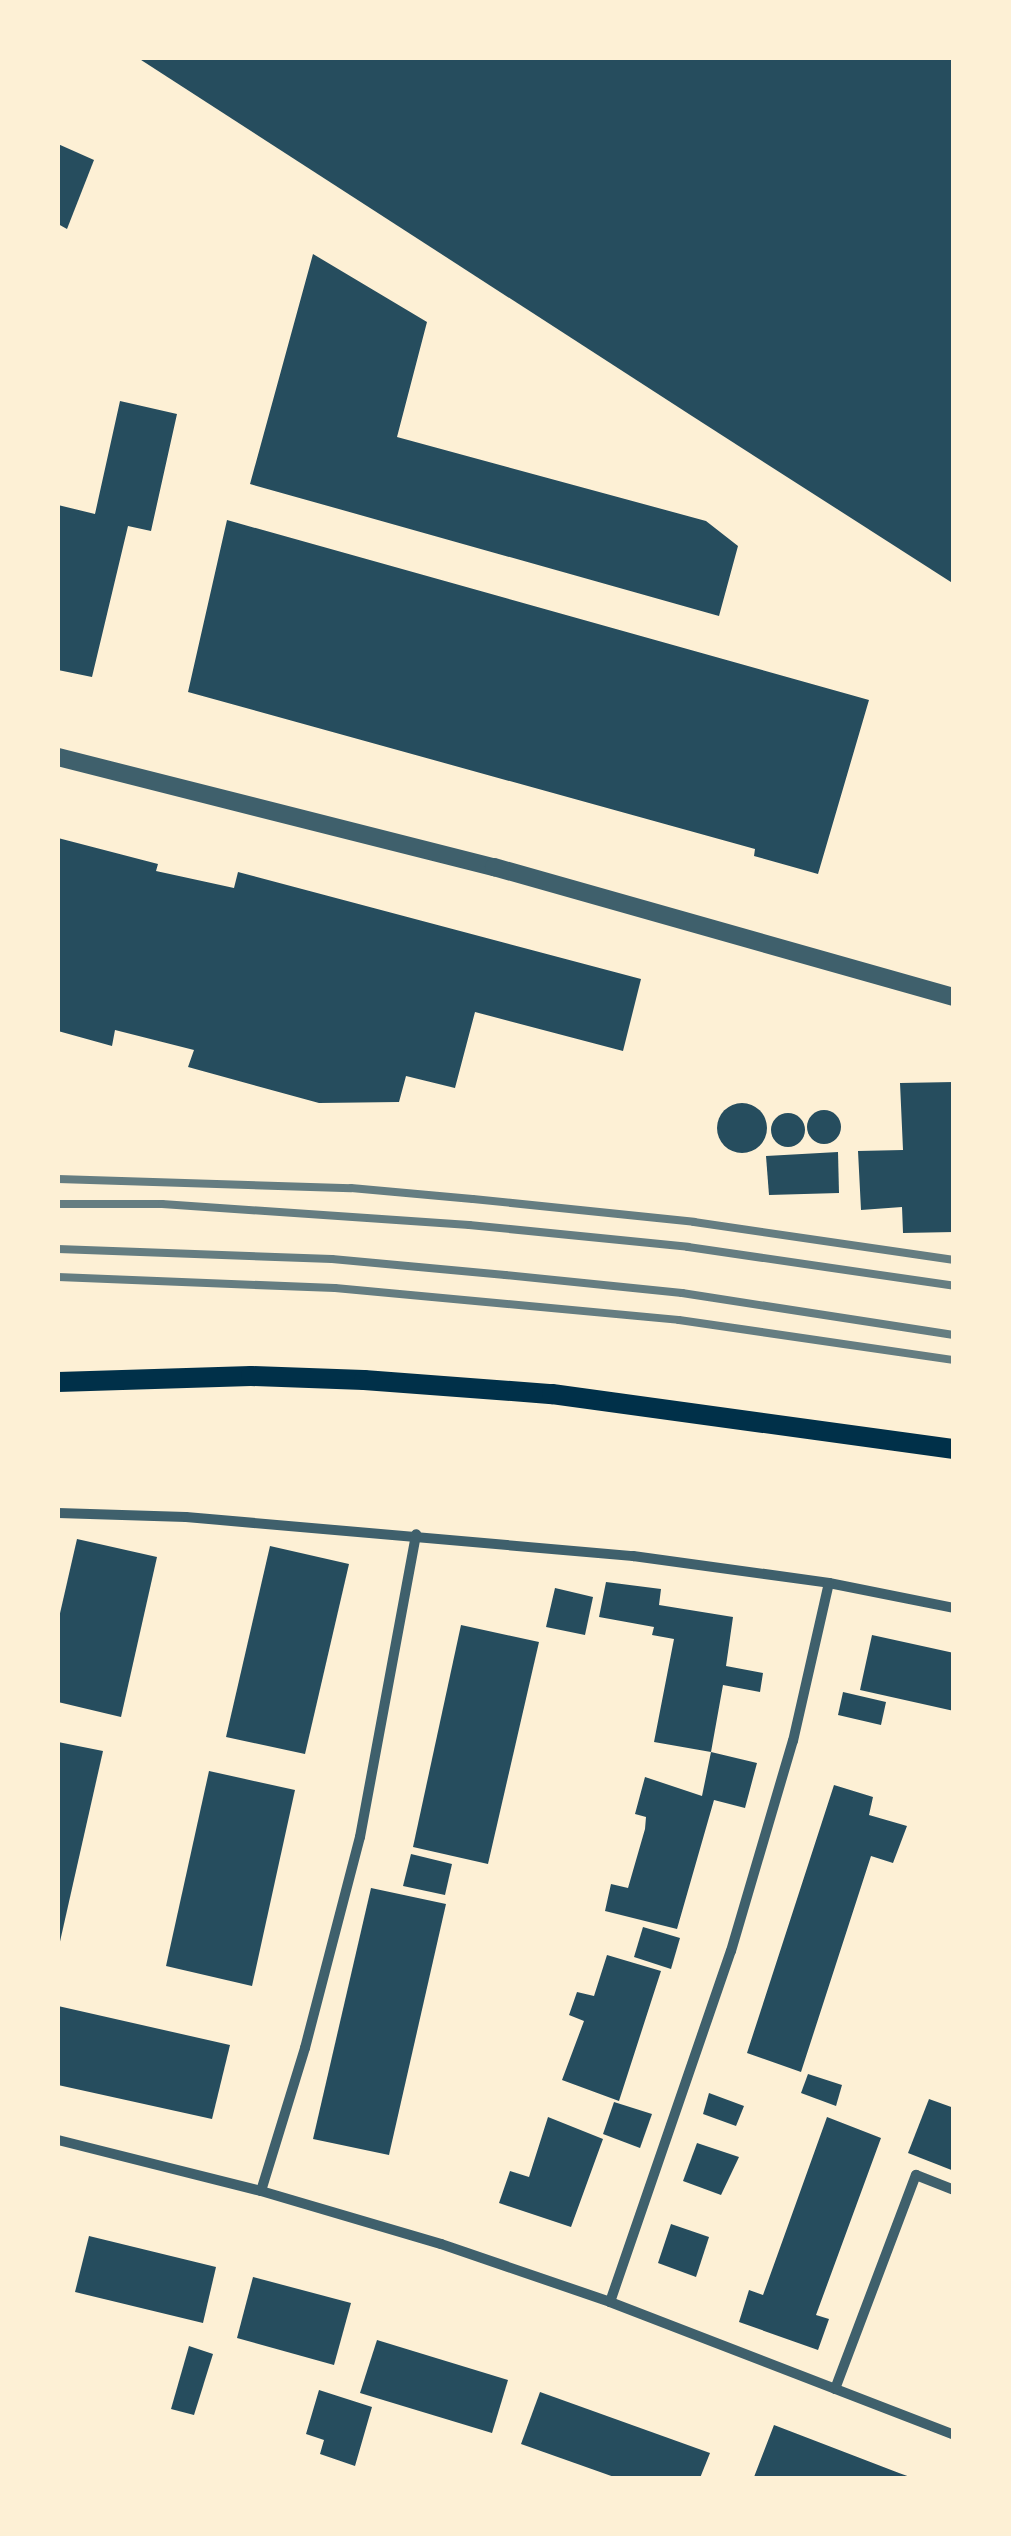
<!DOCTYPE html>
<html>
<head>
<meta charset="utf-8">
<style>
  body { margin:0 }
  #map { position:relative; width:1011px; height:2536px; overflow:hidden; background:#fdf0d5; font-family:"DejaVu Sans",sans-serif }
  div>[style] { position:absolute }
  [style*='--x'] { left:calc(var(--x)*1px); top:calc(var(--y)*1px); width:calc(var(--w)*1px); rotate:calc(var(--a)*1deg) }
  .building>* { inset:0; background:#264d5e }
  .round { border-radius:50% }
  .minor>* { height:10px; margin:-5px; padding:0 5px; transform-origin:5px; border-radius:5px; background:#3f606c }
  .tertiary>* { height:18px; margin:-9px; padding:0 9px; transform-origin:9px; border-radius:9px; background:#3f606c }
  .secondary>* { height:20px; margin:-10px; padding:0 10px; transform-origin:10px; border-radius:10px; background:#003049 }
  .rail>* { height:8px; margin:-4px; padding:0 4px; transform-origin:4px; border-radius:4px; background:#657d81 }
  span { translate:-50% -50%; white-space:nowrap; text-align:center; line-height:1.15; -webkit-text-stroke:10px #fdf0d5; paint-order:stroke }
  .frame { position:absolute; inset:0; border:60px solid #fdf0d5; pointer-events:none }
</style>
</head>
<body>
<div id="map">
  <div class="building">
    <div style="clip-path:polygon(138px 58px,954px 58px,954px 584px,692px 416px)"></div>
    <div style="clip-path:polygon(58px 144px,94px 160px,67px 229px,58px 224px)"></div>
    <div style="clip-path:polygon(313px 254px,427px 322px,397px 437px,706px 521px,738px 546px,719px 616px,250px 484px)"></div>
    <div style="clip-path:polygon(120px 401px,177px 414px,151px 531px,128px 526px,92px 677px,58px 670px,58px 505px,95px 514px)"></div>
    <div style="clip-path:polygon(227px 520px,869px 700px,818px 874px,754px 856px,755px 849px,188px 692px)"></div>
    <div style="clip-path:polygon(58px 838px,158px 864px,156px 871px,234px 888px,238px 872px,641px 979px,623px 1051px,475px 1012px,455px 1088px,406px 1076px,399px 1102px,319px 1103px,188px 1067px,194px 1050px,115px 1030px,112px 1046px,58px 1031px)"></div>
    <div style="clip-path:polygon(954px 1082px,954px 1232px,903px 1233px,902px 1207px,861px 1210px,858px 1151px,903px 1150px,900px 1083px)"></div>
    <div class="round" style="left:717px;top:1103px;width:50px;height:50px"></div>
    <div class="round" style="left:807px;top:1110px;width:34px;height:34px"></div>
    <div class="round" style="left:771px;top:1113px;width:34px;height:34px"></div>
    <div style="clip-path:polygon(838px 1152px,839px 1193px,769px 1195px,766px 1156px)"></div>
    <div style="clip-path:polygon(77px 1539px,157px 1557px,121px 1717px,58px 1702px,58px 1622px)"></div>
    <div style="clip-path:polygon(270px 1546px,349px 1564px,305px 1754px,226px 1737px)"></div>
    <div style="clip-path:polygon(606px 1582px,661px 1589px,659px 1605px,733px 1617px,726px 1666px,763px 1673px,760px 1692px,723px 1685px,711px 1752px,757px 1763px,745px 1808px,714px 1800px,677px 1929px,605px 1911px,611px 1884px,628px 1888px,645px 1829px,646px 1817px,635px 1814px,645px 1777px,702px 1796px,711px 1752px,654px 1742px,674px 1639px,652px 1635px,654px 1627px,599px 1617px)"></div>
    <div style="clip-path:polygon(555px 1588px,593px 1597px,585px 1635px,546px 1627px)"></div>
    <div style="clip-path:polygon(461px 1625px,539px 1642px,488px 1864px,413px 1847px)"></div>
    <div style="clip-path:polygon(872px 1635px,954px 1653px,954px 1711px,860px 1690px)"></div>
    <div style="clip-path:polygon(843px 1692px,886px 1702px,881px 1725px,838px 1715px)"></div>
    <div style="clip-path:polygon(58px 1742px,103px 1751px,59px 1946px,58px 1946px)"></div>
    <div style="clip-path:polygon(209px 1771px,295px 1790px,252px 1986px,166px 1966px)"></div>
    <div style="clip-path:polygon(834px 1785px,873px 1797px,869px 1815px,907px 1826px,893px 1863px,871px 1856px,801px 2072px,747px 2053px)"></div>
    <div style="clip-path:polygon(411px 1854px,452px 1864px,445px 1895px,403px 1886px)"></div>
    <div style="clip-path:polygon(371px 1888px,446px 1904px,389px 2155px,313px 2139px)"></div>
    <div style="clip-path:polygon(643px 1927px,680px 1938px,671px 1969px,634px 1957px)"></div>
    <div style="clip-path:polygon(607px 1955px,661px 1971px,619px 2101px,562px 2080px,584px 2021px,569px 2015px,577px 1992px,594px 1996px)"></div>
    <div style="clip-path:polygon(58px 2006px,230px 2045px,212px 2119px,58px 2085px)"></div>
    <div style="clip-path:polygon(808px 2074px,842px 2085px,836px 2106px,801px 2093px)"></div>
    <div style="clip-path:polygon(709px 2093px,744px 2106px,736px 2126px,703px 2114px)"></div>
    <div style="clip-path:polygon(929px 2099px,954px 2108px,954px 2171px,908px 2153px)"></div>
    <div style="clip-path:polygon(614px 2102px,652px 2114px,640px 2148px,603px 2134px)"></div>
    <div style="clip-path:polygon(548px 2117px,603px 2139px,571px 2227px,499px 2203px,510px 2171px,529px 2177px)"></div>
    <div style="clip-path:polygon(827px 2117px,881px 2138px,816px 2315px,829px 2319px,818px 2350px,739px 2322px,749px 2290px,763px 2295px)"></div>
    <div style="clip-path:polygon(697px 2143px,739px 2157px,721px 2195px,683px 2181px)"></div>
    <div style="clip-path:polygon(671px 2224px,709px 2237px,696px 2277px,658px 2263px)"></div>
    <div style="clip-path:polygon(89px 2236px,216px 2267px,203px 2323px,75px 2292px)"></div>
    <div style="clip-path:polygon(253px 2277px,351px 2303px,334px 2365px,237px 2338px)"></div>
    <div style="clip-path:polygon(377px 2340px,508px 2380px,492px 2433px,360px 2393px)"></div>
    <div style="clip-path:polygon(189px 2346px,213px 2354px,194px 2415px,171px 2409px)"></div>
    <div style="clip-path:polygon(319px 2390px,372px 2407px,355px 2466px,320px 2454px,324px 2440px,306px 2434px)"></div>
    <div style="clip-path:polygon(540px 2392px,710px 2453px,700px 2478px,617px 2478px,521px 2444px)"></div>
    <div style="clip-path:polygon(774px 2425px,899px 2473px,913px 2478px,754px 2477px)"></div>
  </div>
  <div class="minor">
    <div style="--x:58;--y:1513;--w:128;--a:1.8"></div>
    <div style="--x:186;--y:1517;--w:449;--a:5"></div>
    <div style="--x:633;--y:1556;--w:198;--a:7.8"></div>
    <div style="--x:829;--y:1583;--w:127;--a:11.3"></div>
    <div style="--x:58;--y:2140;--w:209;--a:14.1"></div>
    <div style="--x:261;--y:2191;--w:188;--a:16.4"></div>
    <div style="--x:441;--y:2244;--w:179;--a:18.9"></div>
    <div style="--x:610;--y:2302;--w:369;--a:21.1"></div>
    <div style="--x:261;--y:2191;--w:150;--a:-72.9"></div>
    <div style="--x:305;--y:2048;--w:218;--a:-75.4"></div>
    <div style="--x:360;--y:1837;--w:308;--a:-79.5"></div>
    <div style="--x:610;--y:2302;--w:371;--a:-71"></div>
    <div style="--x:731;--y:1951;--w:219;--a:-73.6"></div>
    <div style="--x:793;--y:1741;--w:162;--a:-77.2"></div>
    <div style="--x:835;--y:2389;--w:229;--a:-69.3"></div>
    <div style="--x:916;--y:2175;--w:41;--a:21.5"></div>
  </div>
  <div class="tertiary">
    <div style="--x:58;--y:757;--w:450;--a:14.2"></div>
    <div style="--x:494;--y:867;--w:478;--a:15.8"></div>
  </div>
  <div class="secondary">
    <div style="--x:58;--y:1382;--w:193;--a:-1.8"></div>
    <div style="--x:251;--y:1376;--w:113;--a:2"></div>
    <div style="--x:364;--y:1380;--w:189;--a:4.3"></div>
    <div style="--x:552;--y:1394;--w:406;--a:7.8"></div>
  </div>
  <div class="rail">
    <div style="--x:58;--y:1179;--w:293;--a:1.8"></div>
    <div style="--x:351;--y:1188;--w:122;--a:5.2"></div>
    <div style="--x:473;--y:1199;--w:222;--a:5.9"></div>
    <div style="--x:694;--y:1222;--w:263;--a:8.3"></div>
    <div style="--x:58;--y:1204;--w:104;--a:0"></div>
    <div style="--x:162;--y:1204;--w:308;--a:3.9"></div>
    <div style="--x:469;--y:1225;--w:220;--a:5.7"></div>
    <div style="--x:688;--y:1247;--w:269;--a:8.3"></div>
    <div style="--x:58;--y:1249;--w:274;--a:2.1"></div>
    <div style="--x:332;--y:1259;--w:174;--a:5.3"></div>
    <div style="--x:505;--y:1275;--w:178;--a:5.8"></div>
    <div style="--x:682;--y:1293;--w:275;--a:8.8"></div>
    <div style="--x:58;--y:1277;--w:277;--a:2.3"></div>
    <div style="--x:335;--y:1288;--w:345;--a:5.3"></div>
    <div style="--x:679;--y:1320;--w:278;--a:8.3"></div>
  </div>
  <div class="frame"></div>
</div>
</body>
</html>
